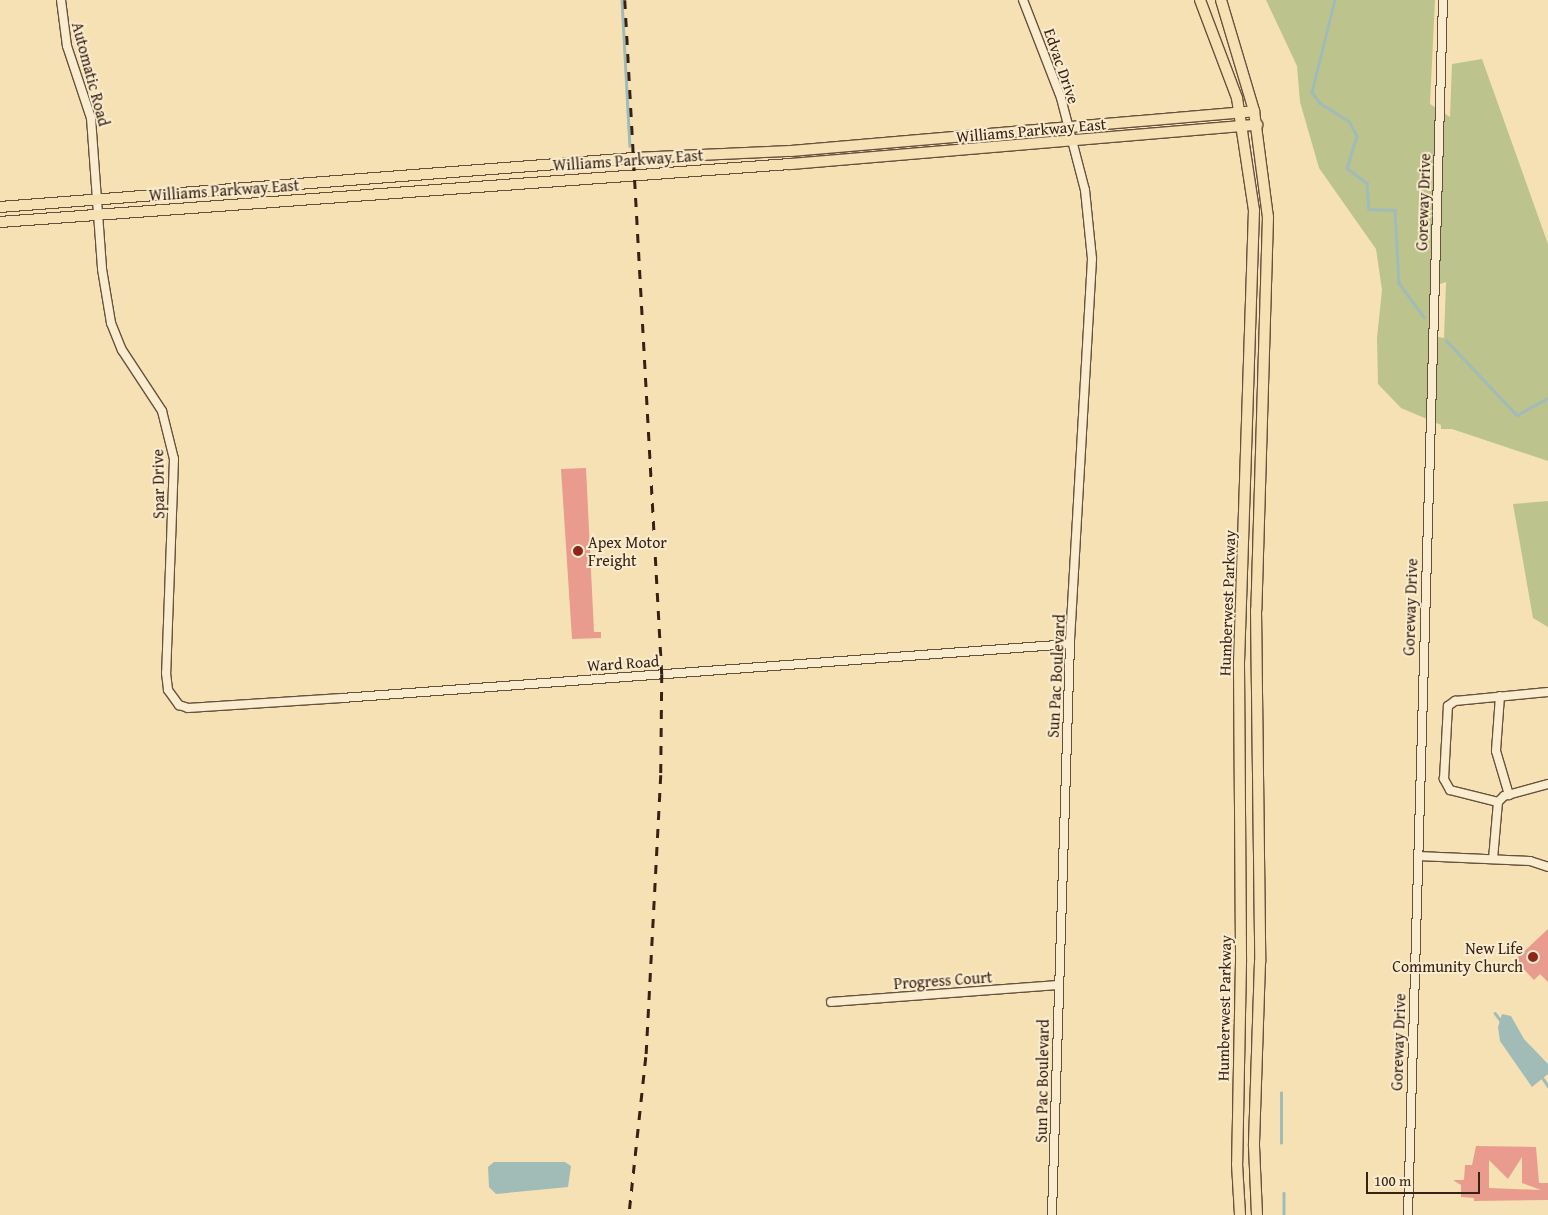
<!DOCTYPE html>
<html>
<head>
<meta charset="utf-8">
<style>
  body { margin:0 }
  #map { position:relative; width:1548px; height:1215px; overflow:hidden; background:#f6e1b5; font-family:"Gentium Book Plus",serif }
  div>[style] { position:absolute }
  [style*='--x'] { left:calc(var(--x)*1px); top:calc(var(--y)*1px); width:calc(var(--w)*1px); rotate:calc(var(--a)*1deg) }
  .green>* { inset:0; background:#bcc38d }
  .water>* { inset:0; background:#a1bbb7 }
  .stream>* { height:2.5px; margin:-1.25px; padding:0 1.25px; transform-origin:1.25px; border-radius:1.25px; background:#a1bbb7 }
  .building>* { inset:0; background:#e99b8d }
  .roads { filter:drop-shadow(1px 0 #67513d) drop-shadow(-1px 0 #67513d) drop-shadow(0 1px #67513d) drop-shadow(0 -1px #67513d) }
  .minor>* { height:8px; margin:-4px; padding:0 4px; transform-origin:4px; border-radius:4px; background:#f9eccf }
  .major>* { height:10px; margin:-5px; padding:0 5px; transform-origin:5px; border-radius:5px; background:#f6e1b5 }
  .rail>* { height:2.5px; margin-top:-1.25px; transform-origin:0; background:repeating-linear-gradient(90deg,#372115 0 9px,transparent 0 18px) }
  .dots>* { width:14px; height:14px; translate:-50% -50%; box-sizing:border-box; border:2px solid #f9eccf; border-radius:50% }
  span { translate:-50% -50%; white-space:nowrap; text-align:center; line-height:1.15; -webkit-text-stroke:4px #f9eccf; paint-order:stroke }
  .street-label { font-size:16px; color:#372115 }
  .poi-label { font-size:16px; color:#372115 }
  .left { translate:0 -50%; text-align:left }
  .right { translate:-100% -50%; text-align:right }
  .scale { position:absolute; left:1366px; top:1172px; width:114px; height:22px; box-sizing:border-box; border:2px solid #372115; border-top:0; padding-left:6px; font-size:15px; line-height:18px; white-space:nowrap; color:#372115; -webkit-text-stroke:4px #f9eccf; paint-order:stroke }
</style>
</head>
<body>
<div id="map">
  <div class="green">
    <div style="clip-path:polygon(evenodd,1266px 0,1435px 0,1430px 104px,1450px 117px,1452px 64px,1482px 59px,1548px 244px,1548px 461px,1452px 429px,1441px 429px,1441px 425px,1401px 408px,1378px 384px,1377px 338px,1382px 290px,1376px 249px,1319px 168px,1300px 102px,1297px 66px,1266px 0,1446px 282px,1444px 338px,1433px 336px,1437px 285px,1446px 282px)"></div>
    <div style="clip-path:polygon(1548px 501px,1548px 627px,1533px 618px,1513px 504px)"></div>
  </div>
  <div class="water">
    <div style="clip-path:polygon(1502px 1014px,1511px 1016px,1524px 1039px,1548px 1064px,1548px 1074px,1532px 1087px,1500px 1041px,1498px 1027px)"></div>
    <div style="clip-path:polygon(494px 1162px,565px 1162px,571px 1166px,568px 1187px,496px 1194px,489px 1187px,488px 1167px)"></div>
  </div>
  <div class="stream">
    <div style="--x:622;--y:0;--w:146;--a:86.9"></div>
    <div style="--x:1335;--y:0;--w:95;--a:104"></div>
    <div style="--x:1312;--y:92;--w:14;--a:54"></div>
    <div style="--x:1320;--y:103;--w:34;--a:32"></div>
    <div style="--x:1349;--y:121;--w:17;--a:62"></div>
    <div style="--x:1357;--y:136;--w:34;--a:107"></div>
    <div style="--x:1347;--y:168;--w:25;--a:37"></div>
    <div style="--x:1367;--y:183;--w:26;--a:86"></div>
    <div style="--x:1369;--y:209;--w:26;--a:2"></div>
    <div style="--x:1395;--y:210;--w:73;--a:86.9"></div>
    <div style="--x:1399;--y:283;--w:42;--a:53.7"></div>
    <div style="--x:1446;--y:340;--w:103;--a:46.6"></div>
    <div style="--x:1517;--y:415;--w:35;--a:-29"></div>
    <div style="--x:1495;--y:1013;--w:11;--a:52"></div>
    <div style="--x:1542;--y:1077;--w:11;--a:56"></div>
    <div style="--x:1281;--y:1143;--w:50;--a:-90"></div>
    <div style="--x:1284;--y:1193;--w:22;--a:90"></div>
  </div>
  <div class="building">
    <div style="clip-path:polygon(586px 468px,594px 632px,601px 632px,601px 638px,572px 639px,561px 469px)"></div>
    <div style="clip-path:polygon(1548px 929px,1548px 982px,1540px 974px,1534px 980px,1515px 960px)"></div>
    <div style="clip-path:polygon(evenodd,1476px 1146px,1536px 1147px,1539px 1183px,1548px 1183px,1548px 1200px,1474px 1201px,1474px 1198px,1461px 1197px,1461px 1185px,1453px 1180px,1464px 1180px,1465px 1165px,1472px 1165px,1476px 1146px,1522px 1157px,1522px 1183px,1541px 1190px,1489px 1188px,1489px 1160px,1508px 1179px,1522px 1157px)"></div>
  </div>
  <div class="roads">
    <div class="minor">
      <div style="--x:61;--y:0;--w:46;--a:82.6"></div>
      <div style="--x:67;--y:46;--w:76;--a:71.6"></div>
      <div style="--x:91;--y:118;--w:151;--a:85.8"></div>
      <div style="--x:102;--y:269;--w:55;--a:80.5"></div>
      <div style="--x:111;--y:323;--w:29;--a:68"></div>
      <div style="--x:122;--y:350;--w:73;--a:56.7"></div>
      <div style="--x:162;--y:411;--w:49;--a:76"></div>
      <div style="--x:174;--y:459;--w:214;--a:92.1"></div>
      <div style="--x:166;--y:673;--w:17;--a:83"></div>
      <div style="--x:168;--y:690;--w:19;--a:54"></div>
      <div style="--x:179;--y:705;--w:9;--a:18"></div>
      <div style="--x:188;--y:708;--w:154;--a:-3.7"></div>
      <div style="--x:342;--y:698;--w:730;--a:-4.24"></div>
      <div style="--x:1023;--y:0;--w:105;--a:68.8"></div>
      <div style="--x:1061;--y:98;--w:95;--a:75.4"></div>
      <div style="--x:1085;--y:190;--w:69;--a:84.2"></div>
      <div style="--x:1092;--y:259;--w:386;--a:93.3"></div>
      <div style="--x:1070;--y:644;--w:571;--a:91.81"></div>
      <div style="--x:1500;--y:696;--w:55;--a:94.2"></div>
      <div style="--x:1496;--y:751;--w:46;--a:73.5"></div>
      <div style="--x:1498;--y:802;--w:49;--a:-166"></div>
      <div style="--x:1450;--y:790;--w:13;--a:-119"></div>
      <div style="--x:1444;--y:779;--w:73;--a:-86.9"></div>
      <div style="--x:1448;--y:706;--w:9;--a:-36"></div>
      <div style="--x:1455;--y:701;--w:93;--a:-5.5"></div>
      <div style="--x:1418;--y:856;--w:112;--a:2.6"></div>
      <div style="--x:1530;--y:861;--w:19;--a:18"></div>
      <div style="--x:1493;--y:859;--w:57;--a:-85"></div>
      <div style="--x:1498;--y:802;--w:8;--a:-45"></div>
      <div style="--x:1504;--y:796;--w:46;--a:-15.3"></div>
      <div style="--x:831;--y:1002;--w:227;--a:-4.3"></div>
      <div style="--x:1408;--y:1215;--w:1216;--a:-88.35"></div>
    </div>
    <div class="major">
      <div style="--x:1200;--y:0;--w:105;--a:69.3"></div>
      <div style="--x:1237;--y:98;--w:113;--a:81.4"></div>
      <div style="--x:1254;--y:210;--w:456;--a:91.9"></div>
      <div style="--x:1239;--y:666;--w:296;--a:89.6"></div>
      <div style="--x:1241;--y:962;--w:202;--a:91.1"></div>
      <div style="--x:1237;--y:1164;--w:51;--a:86.6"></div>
      <div style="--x:1221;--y:0;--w:116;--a:73.4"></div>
      <div style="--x:1254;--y:111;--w:107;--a:82.5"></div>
      <div style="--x:1268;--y:217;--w:393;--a:91.7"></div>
      <div style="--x:1256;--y:610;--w:352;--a:89.3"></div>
      <div style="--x:1260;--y:962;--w:184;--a:91.9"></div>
      <div style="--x:1254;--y:1146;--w:69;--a:87.5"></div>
      <div style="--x:0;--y:207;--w:636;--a:-4.42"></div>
      <div style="--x:634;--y:158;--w:157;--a:-2.6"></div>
      <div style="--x:791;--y:151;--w:465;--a:-4.9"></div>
      <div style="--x:0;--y:222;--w:792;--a:-4.2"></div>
      <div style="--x:790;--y:164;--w:469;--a:-4.8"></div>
    </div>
  </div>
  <div class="rail">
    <div style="--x:625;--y:0;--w:675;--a:86.86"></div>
    <div style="--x:662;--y:674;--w:101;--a:90.6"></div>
    <div style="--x:661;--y:775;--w:282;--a:93"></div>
    <div style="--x:646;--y:1057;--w:159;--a:96.1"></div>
  </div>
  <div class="dots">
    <div style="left:578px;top:551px;background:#8f2418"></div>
    <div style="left:1533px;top:957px;background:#8f2418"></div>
  </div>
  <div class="street-label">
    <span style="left:1062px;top:66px;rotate:71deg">Edvac Drive</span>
    <span style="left:91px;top:74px;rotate:75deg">Automatic Road</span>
    <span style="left:1031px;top:130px;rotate:-5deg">Williams Parkway East</span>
    <span style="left:628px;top:160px;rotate:-4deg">Williams Parkway East</span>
    <span style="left:224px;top:190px;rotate:-4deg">Williams Parkway East</span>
    <span style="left:1423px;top:202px;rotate:-88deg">Goreway Drive</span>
    <span style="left:158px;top:484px;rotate:-91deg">Spar Drive</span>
    <span style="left:1227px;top:603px;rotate:-88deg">Humberwest Parkway</span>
    <span style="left:1410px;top:607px;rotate:-88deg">Goreway Drive</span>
    <span style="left:623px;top:663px;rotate:-4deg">Ward Road</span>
    <span style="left:1056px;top:676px;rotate:-87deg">Sun Pac Boulevard</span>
    <span style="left:943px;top:980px;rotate:-4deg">Progress Court</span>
    <span style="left:1224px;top:1008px;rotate:-89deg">Humberwest Parkway</span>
    <span style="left:1398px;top:1042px;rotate:-88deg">Goreway Drive</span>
    <span style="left:1042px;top:1081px;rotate:-89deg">Sun Pac Boulevard</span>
  </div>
  <div class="poi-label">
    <span class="left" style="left:588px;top:551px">Apex Motor<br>Freight</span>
    <span class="right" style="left:1523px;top:957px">New Life<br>Community Church</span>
  </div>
  <div class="scale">100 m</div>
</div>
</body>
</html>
